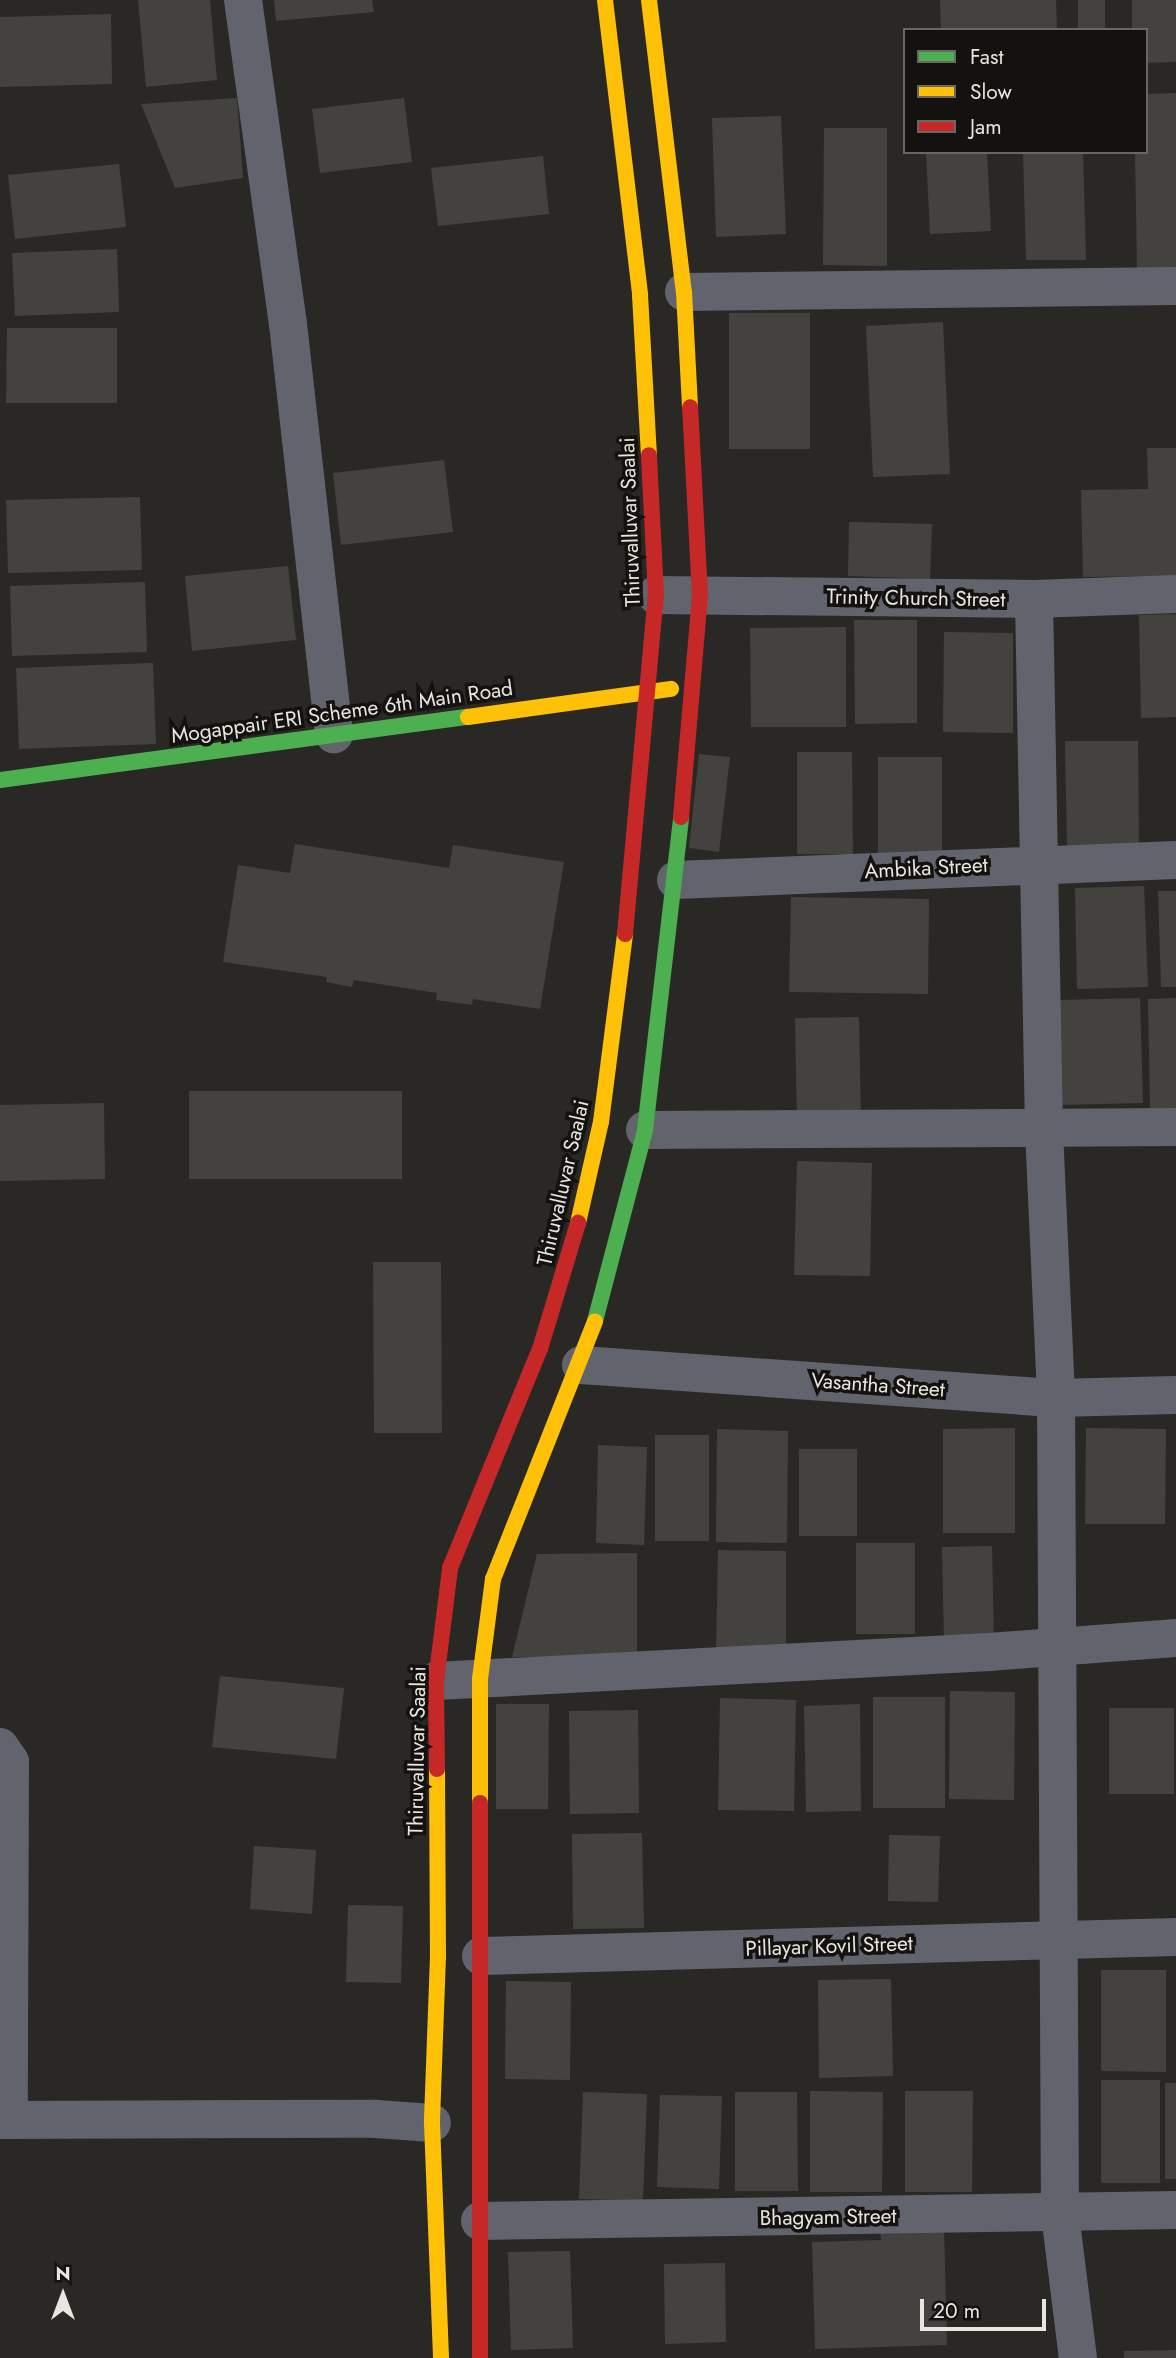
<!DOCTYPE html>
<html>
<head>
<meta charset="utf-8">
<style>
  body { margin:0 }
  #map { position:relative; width:1176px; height:2358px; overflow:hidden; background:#2a2825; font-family:Jost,sans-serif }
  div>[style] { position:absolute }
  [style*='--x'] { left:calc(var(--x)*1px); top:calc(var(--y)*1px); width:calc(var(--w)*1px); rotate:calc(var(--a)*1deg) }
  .building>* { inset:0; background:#44423f }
  .street>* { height:38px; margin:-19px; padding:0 19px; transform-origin:19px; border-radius:19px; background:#61646c }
  .fast>* { height:16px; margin:-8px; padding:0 8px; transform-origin:8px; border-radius:8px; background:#4caf50 }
  .slow>* { height:16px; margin:-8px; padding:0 8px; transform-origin:8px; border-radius:8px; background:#ffc107 }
  .jam>* { height:16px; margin:-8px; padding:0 8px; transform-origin:8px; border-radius:8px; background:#c62828 }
  span { translate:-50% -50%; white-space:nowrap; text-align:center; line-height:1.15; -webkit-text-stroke:7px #14120f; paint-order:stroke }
  .street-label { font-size:21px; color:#e9e6e1 }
  .legend { position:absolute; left:903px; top:28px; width:245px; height:126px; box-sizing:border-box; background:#14120f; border:2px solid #696763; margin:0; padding:9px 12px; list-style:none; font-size:21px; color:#e9e6e1 }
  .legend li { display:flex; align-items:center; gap:14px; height:35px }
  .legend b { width:35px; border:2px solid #696763 }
  .north { position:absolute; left:28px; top:2260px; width:70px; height:70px; -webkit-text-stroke:5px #14120f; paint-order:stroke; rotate:0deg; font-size:19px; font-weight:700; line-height:28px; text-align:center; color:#e9e6e1 }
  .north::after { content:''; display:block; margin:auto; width:24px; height:32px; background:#e9e6e1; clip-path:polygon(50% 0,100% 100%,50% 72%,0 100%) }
  .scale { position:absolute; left:920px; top:2299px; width:126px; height:32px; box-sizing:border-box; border:4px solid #e9e6e1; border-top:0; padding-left:9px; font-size:21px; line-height:24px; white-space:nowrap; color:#e9e6e1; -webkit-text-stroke:5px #14120f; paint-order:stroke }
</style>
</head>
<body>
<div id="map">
  <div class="building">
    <div style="clip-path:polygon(138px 0,210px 0,217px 80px,146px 87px)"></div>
    <div style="clip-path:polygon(274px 0,372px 0,374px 12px,276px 21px)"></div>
    <div style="clip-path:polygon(940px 0,1056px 0,1057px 30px,941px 30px)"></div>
    <div style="clip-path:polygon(1078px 0,1105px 0,1105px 30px,1078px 30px)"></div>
    <div style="clip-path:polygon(1132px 0,1176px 0,1176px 62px,1146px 63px,1146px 30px,1132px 30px)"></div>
    <div style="clip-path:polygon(111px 14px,112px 84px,0 87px,0 17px)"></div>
    <div style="clip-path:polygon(1176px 93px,1176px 268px,1137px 269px,1135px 152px,1146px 152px,1146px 94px)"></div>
    <div style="clip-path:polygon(237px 98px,243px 178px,175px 188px,141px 104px)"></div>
    <div style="clip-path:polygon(404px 98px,412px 162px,320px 173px,312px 109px)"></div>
    <div style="clip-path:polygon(781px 116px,786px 234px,716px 237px,712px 118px)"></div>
    <div style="clip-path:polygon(824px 128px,887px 128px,887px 266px,823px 265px)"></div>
    <div style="clip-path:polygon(926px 152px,987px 152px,991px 231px,930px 234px)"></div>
    <div style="clip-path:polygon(1023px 152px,1083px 152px,1086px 260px,1026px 260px)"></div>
    <div style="clip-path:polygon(543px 156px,549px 214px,438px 226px,431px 168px)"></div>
    <div style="clip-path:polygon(119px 164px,126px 227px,15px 239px,8px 175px)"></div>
    <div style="clip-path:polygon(117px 249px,119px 312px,15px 316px,12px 253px)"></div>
    <div style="clip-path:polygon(729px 313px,810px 313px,810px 449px,729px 449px)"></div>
    <div style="clip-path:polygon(943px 322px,950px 474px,873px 477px,866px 326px)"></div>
    <div style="clip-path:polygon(7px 328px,117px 328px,117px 403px,6px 403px)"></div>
    <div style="clip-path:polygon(1147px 448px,1176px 448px,1176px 576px,1083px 577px,1081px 490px,1148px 489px)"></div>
    <div style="clip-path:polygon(444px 460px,453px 532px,341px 545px,333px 473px)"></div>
    <div style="clip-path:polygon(140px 497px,142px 570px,8px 573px,6px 500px)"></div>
    <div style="clip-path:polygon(849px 522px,932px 524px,930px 579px,848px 576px)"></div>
    <div style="clip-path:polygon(288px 566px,296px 640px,192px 651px,185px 576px)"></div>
    <div style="clip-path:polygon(145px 582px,147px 652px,12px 656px,10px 586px)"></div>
    <div style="clip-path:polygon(1176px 614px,1176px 717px,1141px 718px,1139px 615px)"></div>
    <div style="clip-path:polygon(854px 620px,917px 620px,917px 723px,855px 724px)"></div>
    <div style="clip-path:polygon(846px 627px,846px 727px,751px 727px,750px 628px)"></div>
    <div style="clip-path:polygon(944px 632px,1013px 633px,1013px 733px,943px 732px)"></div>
    <div style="clip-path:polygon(153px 663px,156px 744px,19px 749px,16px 668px)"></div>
    <div style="clip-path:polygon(1065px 741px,1138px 741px,1139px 845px,1067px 846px)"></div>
    <div style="clip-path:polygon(797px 752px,852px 752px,853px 854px,797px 854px)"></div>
    <div style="clip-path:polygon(699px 754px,730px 757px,719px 852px,689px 848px)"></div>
    <div style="clip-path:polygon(878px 757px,942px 757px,942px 857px,878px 857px)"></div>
    <div style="clip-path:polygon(295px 844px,449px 868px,453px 845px,564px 862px,540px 1009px,473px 999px,472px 1005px,436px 1000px,437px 993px,354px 980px,352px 987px,326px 982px,327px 977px,223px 962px,238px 865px,290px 873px)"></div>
    <div style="clip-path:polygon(1144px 886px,1148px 987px,1077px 989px,1075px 888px)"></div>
    <div style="clip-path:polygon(1158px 891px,1176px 891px,1176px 987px,1161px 987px)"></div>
    <div style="clip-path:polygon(791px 897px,929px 899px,928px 994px,789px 992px)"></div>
    <div style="clip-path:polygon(1140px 998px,1143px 1103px,1062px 1105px,1059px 1000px)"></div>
    <div style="clip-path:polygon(1176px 998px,1176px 1108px,1150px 1108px,1148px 999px)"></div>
    <div style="clip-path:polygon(859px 1017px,861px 1123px,797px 1124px,795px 1018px)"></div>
    <div style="clip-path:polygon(189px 1091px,402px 1091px,402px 1179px,189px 1179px)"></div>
    <div style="clip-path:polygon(104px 1103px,105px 1179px,0 1181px,0 1105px)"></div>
    <div style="clip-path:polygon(797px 1161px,872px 1163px,870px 1276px,794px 1275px)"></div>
    <div style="clip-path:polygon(373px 1262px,441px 1262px,442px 1433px,374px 1433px)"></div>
    <div style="clip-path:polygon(1015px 1428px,1015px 1533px,943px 1533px,943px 1429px)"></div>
    <div style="clip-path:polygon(1086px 1428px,1166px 1429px,1165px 1524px,1085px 1524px)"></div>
    <div style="clip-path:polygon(717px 1429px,788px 1431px,787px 1543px,716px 1542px)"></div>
    <div style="clip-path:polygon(655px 1435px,709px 1435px,709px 1541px,655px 1541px)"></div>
    <div style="clip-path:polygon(598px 1445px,647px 1447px,644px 1545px,596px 1543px)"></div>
    <div style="clip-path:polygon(799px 1449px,857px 1449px,857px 1536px,799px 1536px)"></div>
    <div style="clip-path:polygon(856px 1543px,915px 1543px,915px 1634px,856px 1634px)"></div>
    <div style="clip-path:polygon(992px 1546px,994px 1642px,944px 1643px,942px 1547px)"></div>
    <div style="clip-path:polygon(718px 1550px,786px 1551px,786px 1654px,716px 1652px)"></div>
    <div style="clip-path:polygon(637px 1553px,637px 1657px,512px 1657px,537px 1554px)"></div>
    <div style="clip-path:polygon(220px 1676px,344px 1688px,336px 1759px,212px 1747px)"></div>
    <div style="clip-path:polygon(950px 1691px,1015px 1692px,1014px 1800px,949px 1799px)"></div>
    <div style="clip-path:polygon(873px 1697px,945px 1697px,945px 1808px,873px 1808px)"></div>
    <div style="clip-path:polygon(720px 1698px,796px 1700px,794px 1811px,718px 1810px)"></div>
    <div style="clip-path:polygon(496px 1704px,549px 1704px,548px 1809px,496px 1809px)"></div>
    <div style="clip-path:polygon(860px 1704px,861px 1811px,806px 1812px,804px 1706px)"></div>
    <div style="clip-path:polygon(1109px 1708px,1174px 1708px,1174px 1794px,1109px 1794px)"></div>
    <div style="clip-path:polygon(638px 1710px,639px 1813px,570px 1814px,569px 1711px)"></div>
    <div style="clip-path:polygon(642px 1833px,644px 1928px,573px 1929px,572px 1834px)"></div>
    <div style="clip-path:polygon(889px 1835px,940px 1836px,938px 1902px,888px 1901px)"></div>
    <div style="clip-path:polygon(254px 1846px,316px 1850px,312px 1914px,250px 1909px)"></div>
    <div style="clip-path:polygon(348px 1905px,403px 1906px,401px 1983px,346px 1982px)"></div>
    <div style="clip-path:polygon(1101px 1970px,1166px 1970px,1166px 2072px,1101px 2071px)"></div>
    <div style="clip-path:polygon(891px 1979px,893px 2076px,819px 2078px,818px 1980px)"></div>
    <div style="clip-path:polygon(506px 1981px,571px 1982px,570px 2080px,505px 2079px)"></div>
    <div style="clip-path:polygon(1101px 2080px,1160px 2080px,1160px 2183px,1101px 2183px)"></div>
    <div style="clip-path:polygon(1165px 2083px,1176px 2083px,1176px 2179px,1165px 2179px)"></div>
    <div style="clip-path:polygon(810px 2091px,883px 2092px,882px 2192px,810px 2192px)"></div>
    <div style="clip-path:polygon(905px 2091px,973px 2091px,972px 2192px,905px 2192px)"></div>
    <div style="clip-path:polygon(583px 2092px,647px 2094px,643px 2201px,579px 2199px)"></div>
    <div style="clip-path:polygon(735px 2092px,797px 2092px,798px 2191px,735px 2191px)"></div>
    <div style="clip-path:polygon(660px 2095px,722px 2096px,719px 2189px,657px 2187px)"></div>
    <div style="clip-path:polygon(944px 2226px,947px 2345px,815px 2349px,812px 2242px,881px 2240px,880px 2228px)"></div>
    <div style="clip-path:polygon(570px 2251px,573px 2348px,511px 2350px,508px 2252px)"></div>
    <div style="clip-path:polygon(725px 2263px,726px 2342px,665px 2344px,664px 2264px)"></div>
    <div style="clip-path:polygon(1176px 2350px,1176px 2358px,1124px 2358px,1124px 2351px)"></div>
  </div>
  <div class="street">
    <div style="--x:243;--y:0;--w:327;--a:82.1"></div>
    <div style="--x:288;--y:324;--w:413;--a:83.6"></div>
    <div style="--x:684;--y:292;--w:492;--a:-0.7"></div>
    <div style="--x:656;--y:595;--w:378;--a:0.6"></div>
    <div style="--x:1034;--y:599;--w:142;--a:-2"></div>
    <div style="--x:1034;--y:599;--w:532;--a:88.92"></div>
    <div style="--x:1044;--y:1131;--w:267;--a:87.4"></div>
    <div style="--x:1056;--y:1398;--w:816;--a:89.72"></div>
    <div style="--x:1060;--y:2214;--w:145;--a:82.9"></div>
    <div style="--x:676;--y:880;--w:500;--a:-2.29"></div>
    <div style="--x:645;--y:1130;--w:531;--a:-0.32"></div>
    <div style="--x:581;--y:1365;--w:476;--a:4"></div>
    <div style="--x:1056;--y:1398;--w:120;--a:-1.4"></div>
    <div style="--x:436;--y:1681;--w:554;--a:-3"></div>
    <div style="--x:989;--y:1652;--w:188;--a:-4.3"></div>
    <div style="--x:0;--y:1747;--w:18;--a:56"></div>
    <div style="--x:10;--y:1762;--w:358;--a:90.2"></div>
    <div style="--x:481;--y:1956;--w:695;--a:-1.57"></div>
    <div style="--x:0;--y:2120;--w:376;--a:-0.2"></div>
    <div style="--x:376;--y:2119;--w:56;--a:4.1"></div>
    <div style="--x:480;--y:2221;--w:696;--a:-0.91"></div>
  </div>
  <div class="fast">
    <div style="--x:0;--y:780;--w:472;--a:-7.7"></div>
    <div style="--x:595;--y:1321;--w:197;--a:-75.3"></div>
    <div style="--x:645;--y:1130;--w:315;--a:-83.4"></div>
  </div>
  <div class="slow">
    <div style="--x:605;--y:0;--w:297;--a:83.2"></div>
    <div style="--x:640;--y:295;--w:160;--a:86.8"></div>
    <div style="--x:649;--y:0;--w:294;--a:83.2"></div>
    <div style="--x:684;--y:292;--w:115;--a:87"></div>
    <div style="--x:468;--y:717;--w:205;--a:-7.9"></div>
    <div style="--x:578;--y:1223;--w:104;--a:-77.2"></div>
    <div style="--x:601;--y:1122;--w:190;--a:-82.7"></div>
    <div style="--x:437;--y:1769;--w:187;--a:89.7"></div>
    <div style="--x:438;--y:1956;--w:167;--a:92.1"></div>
    <div style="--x:432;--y:2123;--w:235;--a:87.8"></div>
    <div style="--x:480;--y:1803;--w:124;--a:-90"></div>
    <div style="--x:480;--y:1679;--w:101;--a:-82.6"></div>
    <div style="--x:493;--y:1579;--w:277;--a:-68.4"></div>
  </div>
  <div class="jam">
    <div style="--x:681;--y:817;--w:222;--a:-85.1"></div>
    <div style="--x:700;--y:596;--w:189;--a:-93"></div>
    <div style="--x:625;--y:934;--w:340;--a:-84.8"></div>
    <div style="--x:656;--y:595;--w:140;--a:-92.9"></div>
    <div style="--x:437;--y:1769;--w:88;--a:-90.7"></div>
    <div style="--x:436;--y:1681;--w:114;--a:-82.9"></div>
    <div style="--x:450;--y:1568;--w:237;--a:-67.7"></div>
    <div style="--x:540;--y:1349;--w:132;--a:-73.2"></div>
    <div style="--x:480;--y:1803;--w:555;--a:90"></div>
  </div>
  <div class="street-label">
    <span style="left:630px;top:522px;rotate:-92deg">Thiruvalluvar Saalai</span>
    <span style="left:916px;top:598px;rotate:1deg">Trinity Church Street</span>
    <span style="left:342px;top:712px;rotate:-8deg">Mogappair ERI Scheme 6th Main Road</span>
    <span style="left:926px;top:868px;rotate:-3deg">Ambika Street</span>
    <span style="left:563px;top:1183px;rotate:-77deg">Thiruvalluvar Saalai</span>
    <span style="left:878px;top:1385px;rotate:4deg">Vasantha Street</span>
    <span style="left:417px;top:1751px;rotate:-89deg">Thiruvalluvar Saalai</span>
    <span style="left:829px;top:1946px;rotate:-2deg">Pillayar Kovil Street</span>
    <span style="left:828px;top:2217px;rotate:-1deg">Bhagyam Street</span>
  </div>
  <ul class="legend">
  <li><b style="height:9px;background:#4caf50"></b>Fast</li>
  <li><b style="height:9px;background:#ffc107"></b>Slow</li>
  <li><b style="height:9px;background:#c62828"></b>Jam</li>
  </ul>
  <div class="north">N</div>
  <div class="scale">20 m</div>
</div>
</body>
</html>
